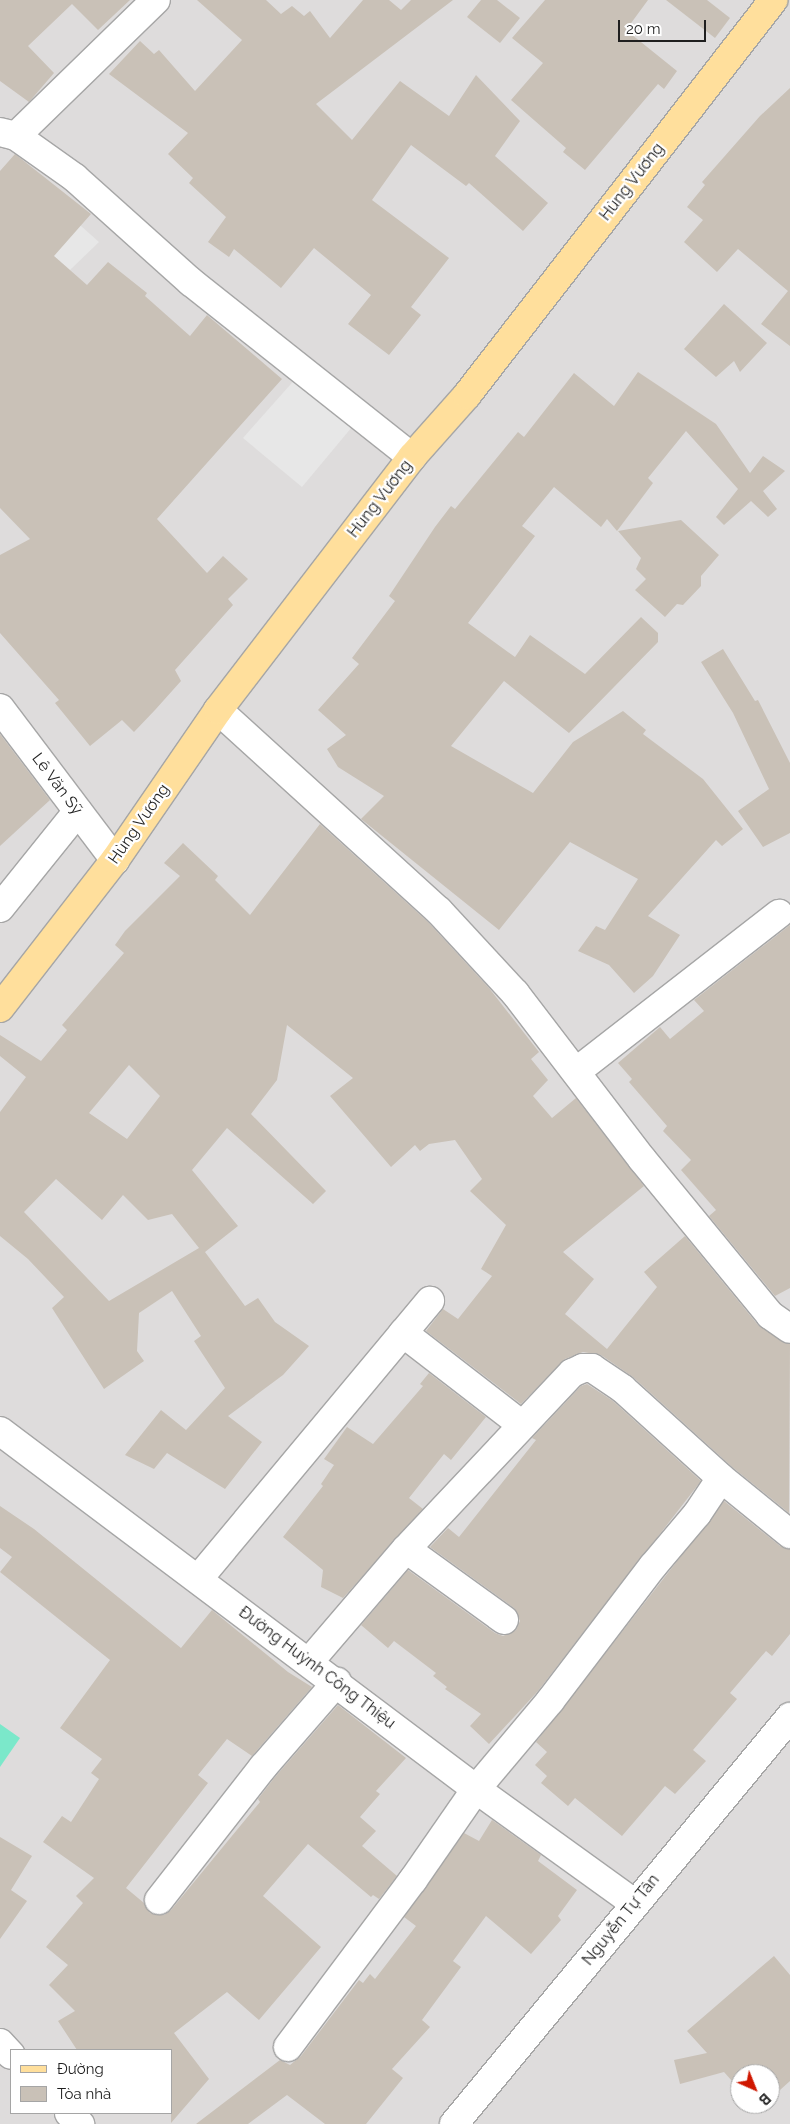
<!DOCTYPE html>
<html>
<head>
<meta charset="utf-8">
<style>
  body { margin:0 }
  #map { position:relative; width:790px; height:2124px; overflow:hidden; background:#f1eee5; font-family:Raleway,sans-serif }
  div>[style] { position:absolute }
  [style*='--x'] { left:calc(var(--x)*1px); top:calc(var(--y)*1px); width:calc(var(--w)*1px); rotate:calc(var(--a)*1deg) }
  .residential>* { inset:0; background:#dedcdc }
  .pitch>* { inset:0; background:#7be8ca }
  .parking>* { inset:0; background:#e7e7e7 }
  .building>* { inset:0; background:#c9c1b7 }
  .roads { filter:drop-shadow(1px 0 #a6a6a6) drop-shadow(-1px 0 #a6a6a6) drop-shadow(0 1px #a6a6a6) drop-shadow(0 -1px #a6a6a6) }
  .minor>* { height:28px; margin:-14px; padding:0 14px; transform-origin:14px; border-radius:14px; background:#fff }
  .major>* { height:28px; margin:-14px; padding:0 14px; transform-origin:14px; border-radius:14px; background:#ffdf9c }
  span { translate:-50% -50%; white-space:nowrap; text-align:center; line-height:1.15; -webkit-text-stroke:4.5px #fff; paint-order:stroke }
  .street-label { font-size:16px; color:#1f1f1f }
  .legend { position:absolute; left:10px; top:2049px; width:162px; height:65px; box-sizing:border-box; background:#fff; border:1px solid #a5a5a5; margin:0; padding:6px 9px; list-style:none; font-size:15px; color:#1f1f1f }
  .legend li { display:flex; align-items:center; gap:10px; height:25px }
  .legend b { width:25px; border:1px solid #a5a5a5 }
  .north { position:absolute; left:730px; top:2064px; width:50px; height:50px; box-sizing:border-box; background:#fff; border:1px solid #a5a5a5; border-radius:50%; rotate:136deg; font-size:14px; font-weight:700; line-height:20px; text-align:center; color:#1f1f1f }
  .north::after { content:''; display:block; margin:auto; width:18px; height:22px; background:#cf1700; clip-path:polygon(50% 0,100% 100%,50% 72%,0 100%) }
  .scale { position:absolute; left:618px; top:20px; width:88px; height:22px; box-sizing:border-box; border:2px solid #1f1f1f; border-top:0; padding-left:6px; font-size:15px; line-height:18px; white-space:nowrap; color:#1f1f1f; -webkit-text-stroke:4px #fff; paint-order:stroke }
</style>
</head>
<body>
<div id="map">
  <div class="residential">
    <div style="clip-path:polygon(evenodd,0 0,790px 0,790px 2124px,0 2124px,0 0,11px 2050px,171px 2050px,171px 2113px,11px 2113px,11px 2050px,0 0,740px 2074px,770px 2074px,770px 2104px,740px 2104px,740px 2074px)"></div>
  </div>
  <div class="pitch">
    <div style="clip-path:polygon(0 1724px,20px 1738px,0 1767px)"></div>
  </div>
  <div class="parking">
    <div style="clip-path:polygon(10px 163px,99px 242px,70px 270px,0 209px)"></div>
    <div style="clip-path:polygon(298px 376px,352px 427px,302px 487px,243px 438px)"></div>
  </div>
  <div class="building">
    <div style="clip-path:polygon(0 0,130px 0,98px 30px,72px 4px,28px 46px,54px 73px,29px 102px,0 81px)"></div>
    <div style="clip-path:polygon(197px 0,266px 0,281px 14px,292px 6px,304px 16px,310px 11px,330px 38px,363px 0,389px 0,401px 10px,411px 0,453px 0,316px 104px,352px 140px,400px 81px,449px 116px,476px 75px,520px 121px,495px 156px,548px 203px,523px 231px,469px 183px,466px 186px,411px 145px,372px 200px,449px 258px,411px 307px,421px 315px,389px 355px,348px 324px,371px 295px,314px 248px,281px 288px,234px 249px,229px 257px,208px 242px,226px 217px,189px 183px,193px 178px,168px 154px,188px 133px,109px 74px,140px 41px,154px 54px,159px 50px,195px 91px,242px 40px)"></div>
    <div style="clip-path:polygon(481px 0,497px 0,520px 18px,500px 43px,467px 17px)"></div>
    <div style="clip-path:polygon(545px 0,648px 0,626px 30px,677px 71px,664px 89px,658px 84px,585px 170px,563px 152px,566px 148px,511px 100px,543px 63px,512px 38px)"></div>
    <div style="clip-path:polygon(666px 0,707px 0,730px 18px,715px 38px)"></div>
    <div style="clip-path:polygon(790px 88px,790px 346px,761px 324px,788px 291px,738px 249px,717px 272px,684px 242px,703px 220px,687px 207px,705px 185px,702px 182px,760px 116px)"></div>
    <div style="clip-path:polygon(15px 154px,91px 214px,54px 256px,87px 285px,108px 262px,147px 293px,145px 296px,190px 336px,207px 315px,282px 379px,157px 519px,207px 573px,223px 556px,248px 579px,228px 599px,233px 605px,175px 670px,181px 681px,155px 710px,134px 732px,122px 720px,90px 746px,55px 703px,59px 700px,0 633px,0 555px,30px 539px,0 508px,0 171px)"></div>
    <div style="clip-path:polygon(724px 304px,767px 343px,740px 372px,734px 361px,716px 377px,684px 349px)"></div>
    <div style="clip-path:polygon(638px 372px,716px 424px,750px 473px,763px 456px,785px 471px,763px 491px,777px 509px,768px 517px,751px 501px,724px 525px,716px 517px,738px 489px,686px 431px,648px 478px,653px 483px,617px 531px,607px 519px,601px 527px,554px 487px,522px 526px,535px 536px,468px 623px,515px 657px,530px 635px,585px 674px,641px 617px,658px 633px,658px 642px,569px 733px,504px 681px,451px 746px,533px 793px,573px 742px,623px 711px,646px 730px,643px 734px,703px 779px,743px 829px,722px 846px,716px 840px,648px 916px,680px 935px,653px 976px,634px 993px,609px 965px,578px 951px,596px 926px,605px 930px,638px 879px,570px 842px,499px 930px,361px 819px,384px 796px,338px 767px,327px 749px,346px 735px,318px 710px,359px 664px,352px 658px,395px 601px,389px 596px,435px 527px,451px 506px,455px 509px,518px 432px,524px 437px,574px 373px,614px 406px)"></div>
    <div style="clip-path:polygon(681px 520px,719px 555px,701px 576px,701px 586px,683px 605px,677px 604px,665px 617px,635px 590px,646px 579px,636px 569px,641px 558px,618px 531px)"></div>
    <div style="clip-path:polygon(723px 649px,755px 701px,758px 700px,790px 763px,790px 833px,763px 847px,738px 811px,769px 789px,733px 713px,701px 662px)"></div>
    <div style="clip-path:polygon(0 734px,50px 800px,0 846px)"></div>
    <div style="clip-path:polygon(evenodd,320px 824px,428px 922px,489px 988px,539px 1052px,531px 1059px,548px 1080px,533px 1096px,552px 1118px,576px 1098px,644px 1186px,563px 1252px,594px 1279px,565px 1314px,607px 1349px,657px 1287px,644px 1272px,685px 1236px,758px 1325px,790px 1344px,789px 1513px,731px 1466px,633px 1377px,601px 1355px,583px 1352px,565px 1359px,521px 1404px,426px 1331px,443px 1309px,458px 1319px,492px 1276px,481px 1269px,506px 1225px,470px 1191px,482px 1179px,455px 1140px,429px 1144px,420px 1151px,415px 1145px,391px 1167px,330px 1096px,353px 1078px,287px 1025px,277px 1080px,251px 1114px,326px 1191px,313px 1204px,227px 1128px,192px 1170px,238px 1226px,205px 1252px,245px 1306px,258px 1298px,275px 1322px,309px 1346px,283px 1375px,228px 1416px,262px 1442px,225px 1489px,167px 1453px,154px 1469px,125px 1455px,161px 1410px,186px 1430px,225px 1388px,194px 1341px,201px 1336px,172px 1291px,139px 1313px,137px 1351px,144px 1361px,104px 1389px,52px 1308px,64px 1297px,28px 1259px,0 1236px,0 1112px,26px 1077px,0 1056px,0 1035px,41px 1061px,67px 1030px,62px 1025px,124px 953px,115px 945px,125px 931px,180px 876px,164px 863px,183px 843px,218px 876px,215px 880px,250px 915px,320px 824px,129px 1065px,160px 1096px,127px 1139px,89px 1113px,129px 1065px,320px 824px,56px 1179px,102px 1220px,123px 1195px,148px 1220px,172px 1214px,199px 1248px,109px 1301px,24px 1212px,56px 1179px)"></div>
    <div style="clip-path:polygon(790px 925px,790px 1288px,775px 1296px,709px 1216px,716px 1210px,681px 1170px,691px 1160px,663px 1131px,667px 1126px,629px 1082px,632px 1079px,618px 1063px,660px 1027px,670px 1039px,704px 1011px,694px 1000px)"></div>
    <div style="clip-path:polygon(429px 1373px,486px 1417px,451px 1460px,444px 1454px,409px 1498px,423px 1509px,343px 1598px,321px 1587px,323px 1570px,283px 1537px,323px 1486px,321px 1484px,334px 1465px,324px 1459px,347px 1427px,373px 1444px,423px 1386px,420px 1384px)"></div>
    <div style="clip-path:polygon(587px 1384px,613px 1401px,701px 1481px,538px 1691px,489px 1744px,470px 1726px,481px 1714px,445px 1689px,447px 1687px,433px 1676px,436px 1673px,394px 1641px,388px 1648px,361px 1625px,408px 1570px,495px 1633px,503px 1636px,516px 1630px,520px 1621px,514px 1608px,430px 1547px,448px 1528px,459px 1537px,536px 1440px,532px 1438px,581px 1386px)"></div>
    <div style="clip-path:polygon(724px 1501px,780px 1546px,790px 1549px,790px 1634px,772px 1656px,766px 1651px,730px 1693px,737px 1699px,693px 1750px,706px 1761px,675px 1794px,665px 1786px,622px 1836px,575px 1798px,568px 1806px,541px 1783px,547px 1776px,535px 1765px,547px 1752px,536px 1742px)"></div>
    <div style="clip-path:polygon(0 1506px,34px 1529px,181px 1648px,212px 1610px,288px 1672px,312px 1687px,252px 1756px,227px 1739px,198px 1775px,208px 1783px,126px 1888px,144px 1903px,150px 1913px,164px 1915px,171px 1910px,260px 1802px,258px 1799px,275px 1777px,338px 1705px,406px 1758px,376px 1791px,380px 1794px,360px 1817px,376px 1831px,362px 1846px,397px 1876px,379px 1899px,373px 1895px,371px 1897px,308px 1844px,263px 1896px,321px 1947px,259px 2020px,227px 1992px,174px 2033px,209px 2079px,171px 2123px,171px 2050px,77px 2050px,58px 2021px,75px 2011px,49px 1985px,68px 1965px,46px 1947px,83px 1903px,76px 1896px,94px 1878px,43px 1842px,62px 1816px,71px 1822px,99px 1779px,91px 1773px,102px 1759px,60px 1728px,110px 1660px,0 1572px,12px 1557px,0 1548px)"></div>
    <div style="clip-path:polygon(492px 1820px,541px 1855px,538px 1861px,577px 1890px,558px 1916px,561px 1920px,531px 1954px,486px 1916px,453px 1961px,461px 1967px,422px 2020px,430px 2027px,392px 2069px,403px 2078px,366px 2124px,325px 2124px,287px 2095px,248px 2124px,196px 2124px,280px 2060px,290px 2065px,301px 2056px,359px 1980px,363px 1983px,370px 1974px,375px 1979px,416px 1926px,404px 1917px,464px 1833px,479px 1841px)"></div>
    <div style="clip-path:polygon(0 1837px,32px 1856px,11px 1890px,27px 1901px,0 1939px)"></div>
    <div style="clip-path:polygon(774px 1956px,790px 1975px,790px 2081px,770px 2099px,770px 2074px,740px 2074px,740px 2090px,724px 2072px,680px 2084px,674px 2060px,707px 2053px,687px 2031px)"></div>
  </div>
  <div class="roads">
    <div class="minor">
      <div style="--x:0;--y:132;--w:16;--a:14"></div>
      <div style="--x:16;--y:136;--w:72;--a:35.4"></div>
      <div style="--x:75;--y:178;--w:156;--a:41.9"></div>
      <div style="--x:191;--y:282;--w:282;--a:38.4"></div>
      <div style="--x:16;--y:136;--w:195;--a:-44.2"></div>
      <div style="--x:0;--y:708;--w:191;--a:52.9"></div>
      <div style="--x:218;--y:710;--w:299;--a:42.3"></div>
      <div style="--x:439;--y:911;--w:112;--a:47.2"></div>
      <div style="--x:515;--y:993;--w:209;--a:52.6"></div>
      <div style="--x:642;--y:1159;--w:202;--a:50.6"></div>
      <div style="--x:770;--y:1315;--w:24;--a:35"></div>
      <div style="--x:0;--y:908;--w:124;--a:-51.2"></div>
      <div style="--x:577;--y:1071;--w:256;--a:-37.9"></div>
      <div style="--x:403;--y:1333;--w:150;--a:37.7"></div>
      <div style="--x:0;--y:1431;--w:596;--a:36.95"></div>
      <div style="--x:476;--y:1789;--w:195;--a:35.8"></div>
      <div style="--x:406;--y:1549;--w:121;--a:35.9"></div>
      <div style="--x:199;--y:1578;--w:361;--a:-50.2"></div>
      <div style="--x:309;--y:1662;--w:149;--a:-49.4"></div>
      <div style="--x:406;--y:1549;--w:242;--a:-46.7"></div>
      <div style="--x:572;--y:1373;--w:12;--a:-24"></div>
      <div style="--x:583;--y:1368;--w:9;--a:0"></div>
      <div style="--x:592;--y:1368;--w:37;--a:34"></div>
      <div style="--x:623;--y:1389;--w:132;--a:42.2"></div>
      <div style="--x:721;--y:1478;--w:89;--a:39.1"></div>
      <div style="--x:159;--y:1900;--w:169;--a:-52"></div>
      <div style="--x:263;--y:1767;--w:113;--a:-49"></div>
      <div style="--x:0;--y:2043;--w:16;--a:47"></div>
      <div style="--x:288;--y:2047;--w:209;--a:-53.2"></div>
      <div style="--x:413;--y:1880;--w:111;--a:-55.3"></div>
      <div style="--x:476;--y:1789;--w:115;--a:-49.9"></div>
      <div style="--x:550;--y:1701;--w:170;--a:-52.7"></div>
      <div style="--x:653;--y:1566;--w:68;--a:-49.8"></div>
      <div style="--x:697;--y:1514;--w:43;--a:-56.3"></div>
      <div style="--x:69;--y:2113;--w:16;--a:45"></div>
      <div style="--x:454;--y:2124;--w:528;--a:-50.46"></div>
    </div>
    <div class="major">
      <div style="--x:0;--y:1008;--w:187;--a:-52.2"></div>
      <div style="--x:115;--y:860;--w:182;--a:-55.5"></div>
      <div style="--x:218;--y:710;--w:319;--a:-52.5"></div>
      <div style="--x:412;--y:457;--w:83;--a:-48.4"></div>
      <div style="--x:467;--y:395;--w:500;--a:-52.2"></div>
    </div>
  </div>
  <div class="street-label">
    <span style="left:632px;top:182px;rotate:-52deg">Hùng Vương</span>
    <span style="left:380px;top:499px;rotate:-52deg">Hùng Vương</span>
    <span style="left:57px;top:784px;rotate:53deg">Lê Văn Sỹ</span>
    <span style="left:139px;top:824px;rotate:-55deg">Hùng Vương</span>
    <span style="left:317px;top:1668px;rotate:37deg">Đường Huỳnh Công Thiệu</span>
    <span style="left:621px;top:1920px;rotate:-51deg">Nguyễn Tự Tân</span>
  </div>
  <ul class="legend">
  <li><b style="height:6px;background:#ffdf9c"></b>Đường</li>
  <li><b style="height:14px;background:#c9c1b7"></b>Tòa nhà</li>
  </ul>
  <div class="north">B</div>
  <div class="scale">20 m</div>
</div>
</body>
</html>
